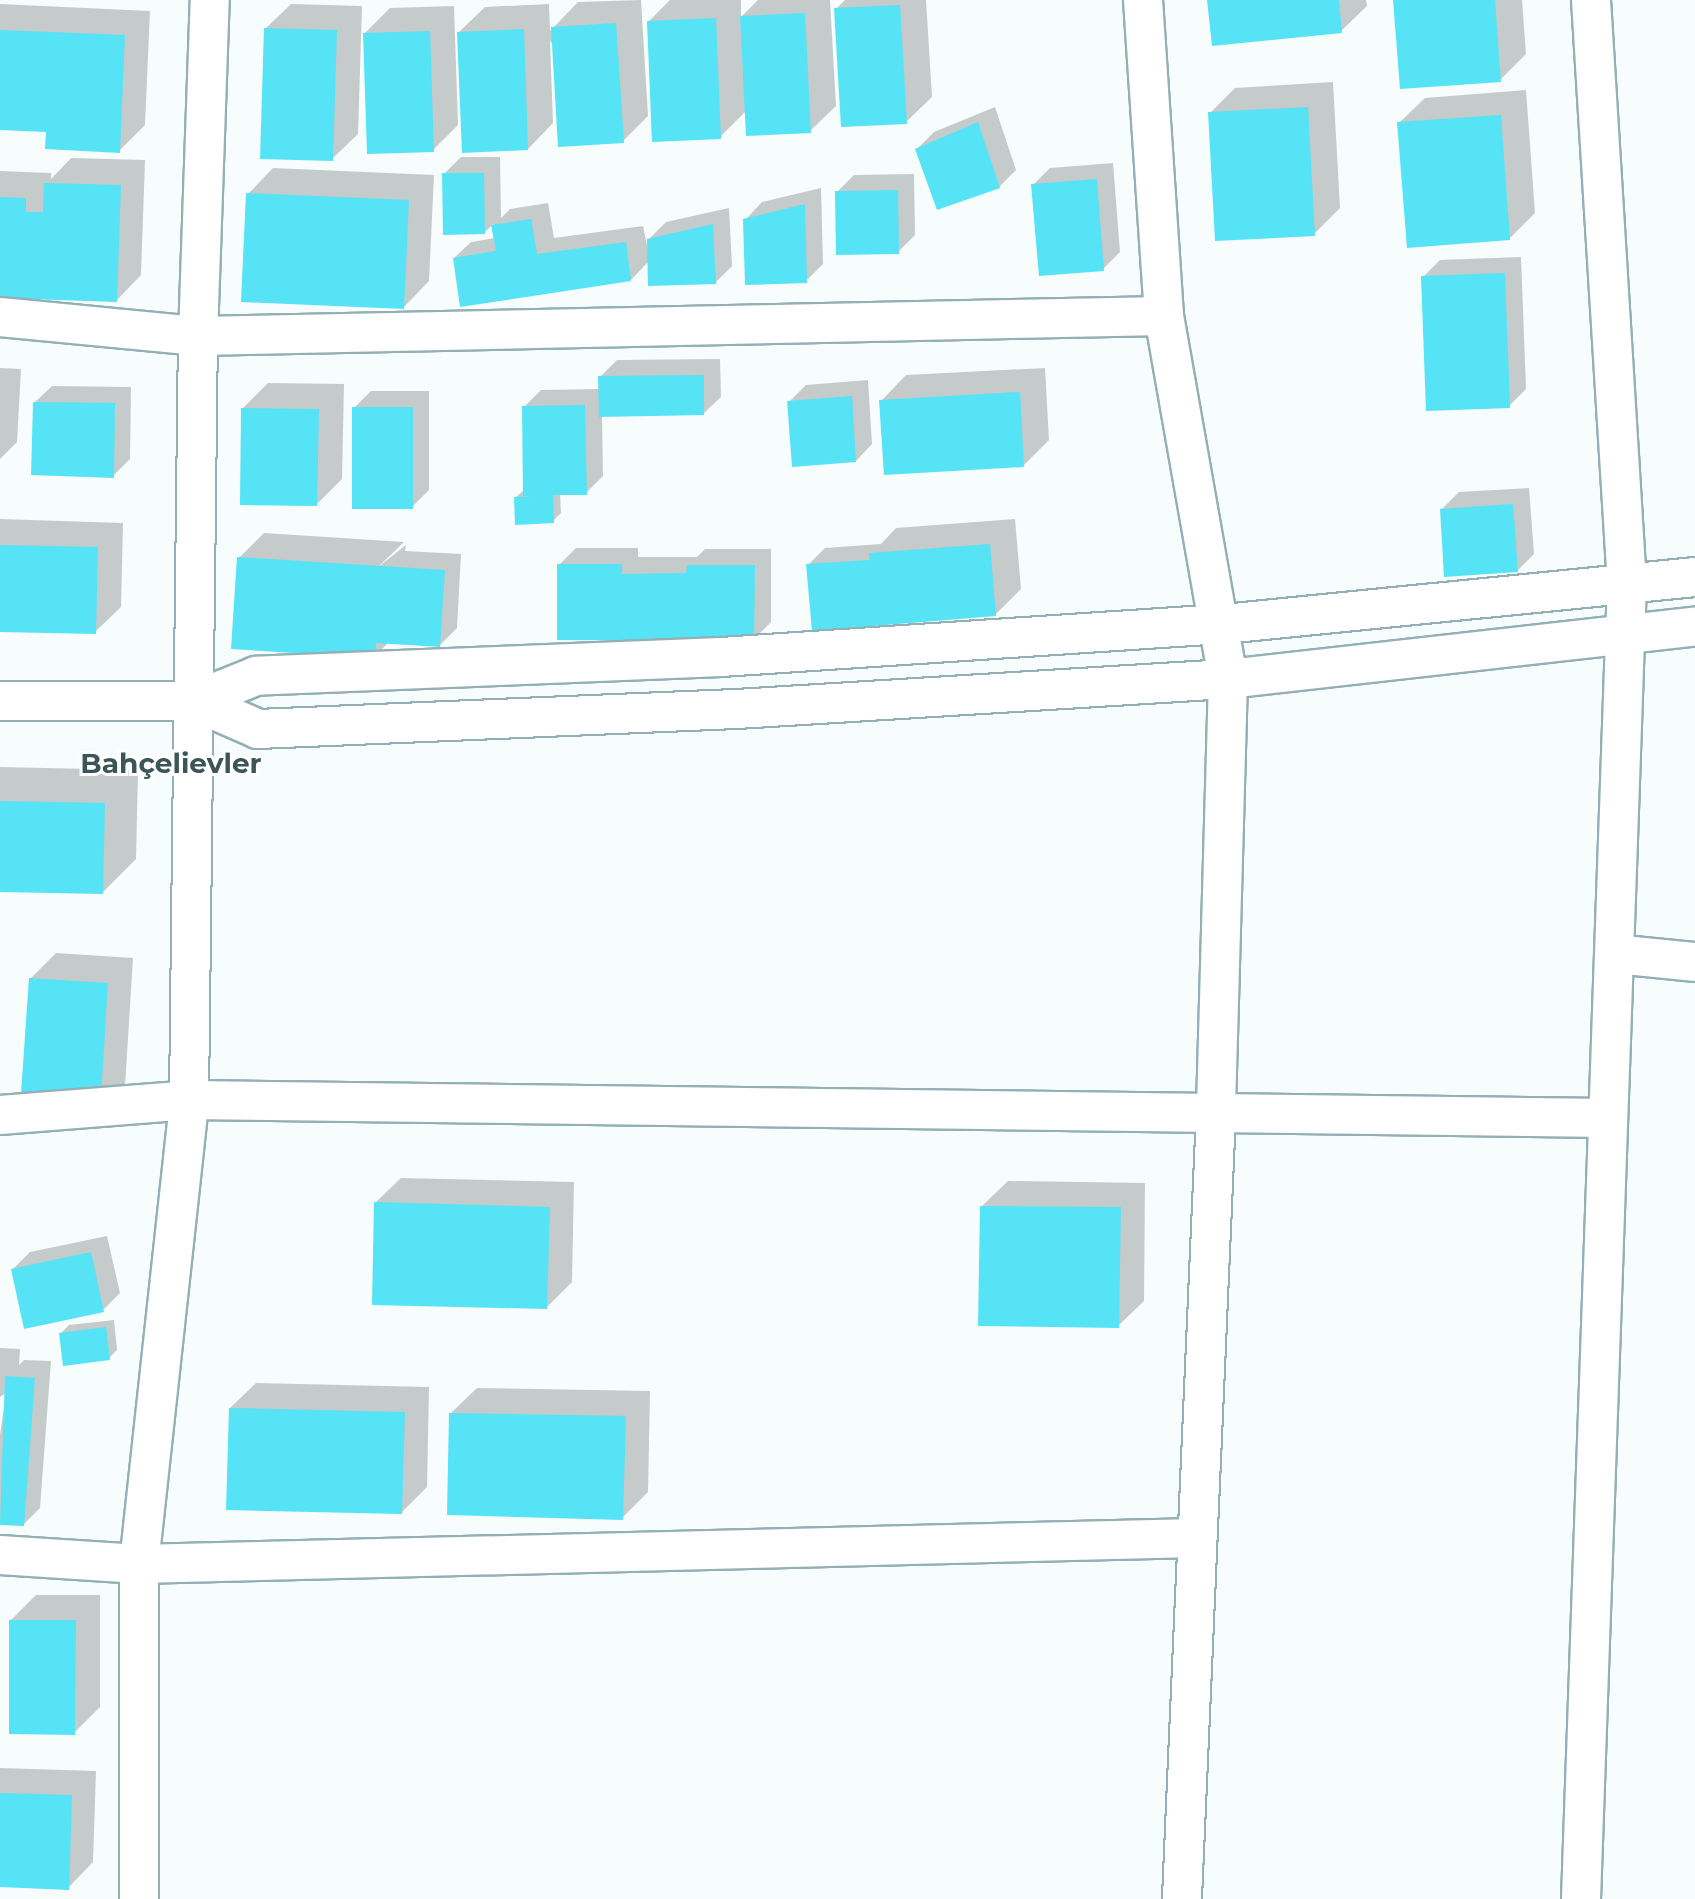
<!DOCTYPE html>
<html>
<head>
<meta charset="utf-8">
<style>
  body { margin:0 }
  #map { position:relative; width:1695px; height:1899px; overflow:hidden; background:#f7fdfd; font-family:Montserrat,sans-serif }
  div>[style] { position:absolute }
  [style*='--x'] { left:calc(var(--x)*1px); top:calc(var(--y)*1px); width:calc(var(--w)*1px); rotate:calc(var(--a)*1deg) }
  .shadow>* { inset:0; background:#0003 }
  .building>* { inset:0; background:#55e3f5 }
  .roads { filter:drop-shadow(2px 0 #93b0b4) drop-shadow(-2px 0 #93b0b4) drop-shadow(0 2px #93b0b4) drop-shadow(0 -2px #93b0b4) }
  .minor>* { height:38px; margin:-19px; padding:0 19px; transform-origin:19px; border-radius:19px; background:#fff }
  span { translate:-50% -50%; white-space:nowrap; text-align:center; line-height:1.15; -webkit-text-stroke:6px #fff; paint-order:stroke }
  .district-label { font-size:28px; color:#3b5558; font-weight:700 }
</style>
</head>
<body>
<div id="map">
  <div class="shadow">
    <div style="clip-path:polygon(641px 0,648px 116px,623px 141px,550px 41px,553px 123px,528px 149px,459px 32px,485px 7px,549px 4px,550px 31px,578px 2px)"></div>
    <div style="clip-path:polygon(670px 0,741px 0,741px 17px,758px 0,830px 0,836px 106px,810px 131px,746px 111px,720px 137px,648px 22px)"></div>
    <div style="clip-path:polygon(845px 0,926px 0,932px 97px,906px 122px,836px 9px)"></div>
    <div style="clip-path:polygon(1209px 0,1366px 0,1367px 6px,1341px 31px)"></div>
    <div style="clip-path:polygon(1395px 0,1522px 0,1526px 54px,1500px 80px)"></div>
    <div style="clip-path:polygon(0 4px,150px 11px,145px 125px,119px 151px,48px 131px,0 128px)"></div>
    <div style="clip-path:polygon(291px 4px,362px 6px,358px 134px,332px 159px,265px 29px)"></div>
    <div style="clip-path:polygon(454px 6px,458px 125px,433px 150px,364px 34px,390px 8px)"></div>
    <div style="clip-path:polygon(1333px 82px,1340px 208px,1314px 234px,1210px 113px,1235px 88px)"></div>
    <div style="clip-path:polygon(1526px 90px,1535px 213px,1509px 239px,1399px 123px,1425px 98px)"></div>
    <div style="clip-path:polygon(995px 107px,1016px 170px,999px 187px,917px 149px,934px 132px)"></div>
    <div style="clip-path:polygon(461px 157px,500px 157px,501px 218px,510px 209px,548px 203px,554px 238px,643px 226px,649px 255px,649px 239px,666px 222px,729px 208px,732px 266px,715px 283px,649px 261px,631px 280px,454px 258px,471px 242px,495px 238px,493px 224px,484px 233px,444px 174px)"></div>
    <div style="clip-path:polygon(71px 158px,145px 160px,141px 275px,116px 301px,0 297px,0 171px,51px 173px,51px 179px)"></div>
    <div style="clip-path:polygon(1113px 163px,1120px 252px,1103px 269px,1033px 185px,1050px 168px)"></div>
    <div style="clip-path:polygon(273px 168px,434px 175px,429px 281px,404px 307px,248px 194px)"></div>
    <div style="clip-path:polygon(914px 174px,915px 235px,898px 252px,837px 192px,854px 175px)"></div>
    <div style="clip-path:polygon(821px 188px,823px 264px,806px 281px,745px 220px,762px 202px)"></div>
    <div style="clip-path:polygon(1521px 257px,1526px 389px,1509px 406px,1423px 277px,1440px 260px)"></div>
    <div style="clip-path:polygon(720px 359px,721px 397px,704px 413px,602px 415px,603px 476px,586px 493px,560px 493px,561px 513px,553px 521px,515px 498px,524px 490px,524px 407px,541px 390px,600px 389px,600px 377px,617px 360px)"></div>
    <div style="clip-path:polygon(0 368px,21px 369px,17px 442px,0 459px)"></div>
    <div style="clip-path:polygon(1045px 368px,1049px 440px,1024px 465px,881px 401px,906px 375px)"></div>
    <div style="clip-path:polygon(868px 380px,872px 444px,856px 461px,789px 402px,806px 385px)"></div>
    <div style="clip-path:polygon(268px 383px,344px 384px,342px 479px,317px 504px,243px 408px)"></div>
    <div style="clip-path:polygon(52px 386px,131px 387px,130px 459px,113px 476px,35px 402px)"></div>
    <div style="clip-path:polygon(371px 391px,429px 391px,429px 490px,412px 507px,354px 408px)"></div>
    <div style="clip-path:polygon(1529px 488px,1534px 554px,1517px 571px,1442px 509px,1459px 492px)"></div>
    <div style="clip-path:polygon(0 519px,123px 523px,121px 607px,95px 632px,0 630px)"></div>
    <div style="clip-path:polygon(1015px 519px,1021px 589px,995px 615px,808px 565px,825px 548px,881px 544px,896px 528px)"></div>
    <div style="clip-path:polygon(264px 533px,404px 542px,377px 568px,406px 545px,405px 551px,461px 554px,457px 628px,440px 645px,389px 642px,374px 657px,239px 558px)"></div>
    <div style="clip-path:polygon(576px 548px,638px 548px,638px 557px,697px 557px,705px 549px,771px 549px,771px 622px,754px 639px,559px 565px)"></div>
    <div style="clip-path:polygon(0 767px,138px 770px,136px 859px,102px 893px,0 890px)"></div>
    <div style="clip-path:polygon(56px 953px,133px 958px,125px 1086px,99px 1111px,30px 979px)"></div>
    <div style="clip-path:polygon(401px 1178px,574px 1182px,572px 1282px,547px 1307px,375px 1203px)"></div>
    <div style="clip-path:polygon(1008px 1181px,1145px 1183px,1144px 1301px,1118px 1326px,982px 1206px)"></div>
    <div style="clip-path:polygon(107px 1236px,120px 1293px,103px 1310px,13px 1269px,30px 1252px)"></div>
    <div style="clip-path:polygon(114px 1320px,117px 1350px,109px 1358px,61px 1333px,69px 1325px)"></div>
    <div style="clip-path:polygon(0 1348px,20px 1349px,19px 1365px,24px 1360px,51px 1361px,40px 1508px,23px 1525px,0 1523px,0 1435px,6px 1393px,0 1397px)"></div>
    <div style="clip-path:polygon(256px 1383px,429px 1387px,427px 1487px,401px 1513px,230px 1408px)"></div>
    <div style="clip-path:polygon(477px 1388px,650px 1391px,648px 1492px,622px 1518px,451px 1413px)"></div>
    <div style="clip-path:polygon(36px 1595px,100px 1595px,100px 1707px,74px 1733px,11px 1620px)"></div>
    <div style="clip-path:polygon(0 1768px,96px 1771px,93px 1862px,68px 1888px,0 1886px)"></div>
  </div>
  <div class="building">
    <div style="clip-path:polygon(1207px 0,1339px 0,1342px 33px,1212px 46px)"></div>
    <div style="clip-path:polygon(1393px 0,1495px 0,1501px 82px,1400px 89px)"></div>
    <div style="clip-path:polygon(900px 5px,907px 124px,841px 127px,834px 8px)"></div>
    <div style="clip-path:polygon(805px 13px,811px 133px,746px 136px,740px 16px)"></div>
    <div style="clip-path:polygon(716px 18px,721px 139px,652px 142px,647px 21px)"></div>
    <div style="clip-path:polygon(616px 23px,624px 143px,558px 147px,551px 27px)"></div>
    <div style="clip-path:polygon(264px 28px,337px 30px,333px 161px,260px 159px)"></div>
    <div style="clip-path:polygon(524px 29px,528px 150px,462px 153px,457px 32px)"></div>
    <div style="clip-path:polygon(0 30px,125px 35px,120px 153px,45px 149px,46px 132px,0 130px)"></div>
    <div style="clip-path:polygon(430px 31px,434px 152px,367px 154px,363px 33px)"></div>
    <div style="clip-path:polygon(1308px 107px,1315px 236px,1215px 241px,1208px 112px)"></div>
    <div style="clip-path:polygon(1501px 115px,1510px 240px,1407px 248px,1397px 122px)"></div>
    <div style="clip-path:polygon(978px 122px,1000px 188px,937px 210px,915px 149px)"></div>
    <div style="clip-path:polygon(442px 173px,484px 173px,485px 234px,443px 235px)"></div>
    <div style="clip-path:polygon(1097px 179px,1104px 271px,1039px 276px,1031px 184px)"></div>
    <div style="clip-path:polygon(44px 183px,121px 185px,117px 302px,0 298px,0 197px,26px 198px,26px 212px,43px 212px)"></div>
    <div style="clip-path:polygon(898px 190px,899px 254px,836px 255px,835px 191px)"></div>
    <div style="clip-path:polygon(246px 193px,409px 200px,404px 309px,241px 302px)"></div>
    <div style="clip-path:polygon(805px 204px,807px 283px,745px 285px,743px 219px)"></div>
    <div style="clip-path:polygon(531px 219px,537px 254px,626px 242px,631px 281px,460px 307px,453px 258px,496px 251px,491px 225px)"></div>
    <div style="clip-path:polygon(713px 224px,716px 284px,648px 286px,647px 239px)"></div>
    <div style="clip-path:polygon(1505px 273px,1510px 408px,1426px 411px,1421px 276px)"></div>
    <div style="clip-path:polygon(704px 375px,704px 415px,599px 417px,598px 376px)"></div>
    <div style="clip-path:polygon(1020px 392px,1024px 467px,884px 475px,879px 400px)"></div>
    <div style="clip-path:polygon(852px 396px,856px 462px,792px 467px,787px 401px)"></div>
    <div style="clip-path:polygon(33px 402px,115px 403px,114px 478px,31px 475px)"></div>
    <div style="clip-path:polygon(585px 405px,587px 495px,553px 495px,554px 523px,515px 525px,514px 497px,534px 496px,523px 496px,522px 406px)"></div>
    <div style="clip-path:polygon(352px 407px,413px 407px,413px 509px,352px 509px)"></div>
    <div style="clip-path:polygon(241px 408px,319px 409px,317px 506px,240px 505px)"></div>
    <div style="clip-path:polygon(1513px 504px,1518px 572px,1444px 577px,1440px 509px)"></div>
    <div style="clip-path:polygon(990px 544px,996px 616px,812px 631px,806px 564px,870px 560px,869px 553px)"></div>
    <div style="clip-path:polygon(0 545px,98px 547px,96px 634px,0 632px)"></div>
    <div style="clip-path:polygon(237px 557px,445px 570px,440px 647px,376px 643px,375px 658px,231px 649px)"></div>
    <div style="clip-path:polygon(557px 564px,622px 564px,622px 574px,686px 573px,687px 565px,755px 565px,754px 641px,557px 640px)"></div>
    <div style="clip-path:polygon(0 801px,105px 803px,103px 894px,0 892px)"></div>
    <div style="clip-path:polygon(29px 978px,108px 983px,100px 1113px,20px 1108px)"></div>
    <div style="clip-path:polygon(374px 1202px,550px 1207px,547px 1309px,372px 1305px)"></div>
    <div style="clip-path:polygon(980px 1206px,1121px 1207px,1119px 1328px,978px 1326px)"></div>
    <div style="clip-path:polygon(91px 1252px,104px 1312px,24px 1329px,11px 1269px)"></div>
    <div style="clip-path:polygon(106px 1327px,110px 1360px,63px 1366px,59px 1333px)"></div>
    <div style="clip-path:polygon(5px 1376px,35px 1378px,24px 1526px,0 1525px)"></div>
    <div style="clip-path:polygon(229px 1408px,405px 1412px,402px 1514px,226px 1510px)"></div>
    <div style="clip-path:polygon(449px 1413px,626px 1416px,623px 1520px,447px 1515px)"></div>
    <div style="clip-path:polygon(9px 1620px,76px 1620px,75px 1735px,9px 1734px)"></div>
    <div style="clip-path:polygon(0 1793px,72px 1795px,69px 1890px,0 1887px)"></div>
  </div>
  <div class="roads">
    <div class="minor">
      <div style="--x:1143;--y:0;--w:317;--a:86.2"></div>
      <div style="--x:1164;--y:316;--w:369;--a:80"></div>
      <div style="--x:1228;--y:679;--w:434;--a:91.6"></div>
      <div style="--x:1216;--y:1113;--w:787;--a:92.48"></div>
      <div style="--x:0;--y:317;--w:199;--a:5.5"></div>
      <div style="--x:198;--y:336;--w:966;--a:-1.19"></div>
      <div style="--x:1695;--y:577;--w:475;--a:174.3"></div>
      <div style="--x:1222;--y:624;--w:502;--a:176.23"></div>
      <div style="--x:721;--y:657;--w:465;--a:177.7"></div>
      <div style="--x:256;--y:676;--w:67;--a:158"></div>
      <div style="--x:194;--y:701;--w:70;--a:23.6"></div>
      <div style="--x:258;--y:729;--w:479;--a:-2.4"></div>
      <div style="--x:737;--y:709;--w:492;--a:-3.5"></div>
      <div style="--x:1228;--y:679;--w:470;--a:-6.4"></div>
      <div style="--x:0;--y:701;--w:194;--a:0"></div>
      <div style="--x:1615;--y:954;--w:80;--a:5.7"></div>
      <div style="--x:0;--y:1115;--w:190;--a:-4.5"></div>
      <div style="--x:189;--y:1100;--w:1419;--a:0.73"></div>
      <div style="--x:0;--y:1555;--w:139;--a:3.7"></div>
      <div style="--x:139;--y:1564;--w:1058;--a:-1.41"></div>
      <div style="--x:139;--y:1899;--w:335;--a:-90"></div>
      <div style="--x:139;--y:1564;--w:467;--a:-83.8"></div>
      <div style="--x:189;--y:1100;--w:764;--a:-89.33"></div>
      <div style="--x:198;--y:336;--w:336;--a:-88"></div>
      <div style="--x:1581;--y:1899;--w:1315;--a:-88"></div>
      <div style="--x:1627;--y:585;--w:586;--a:-93.52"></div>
    </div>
  </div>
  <div class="district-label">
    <span style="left:171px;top:763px">Bahçelievler</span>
  </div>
</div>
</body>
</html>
